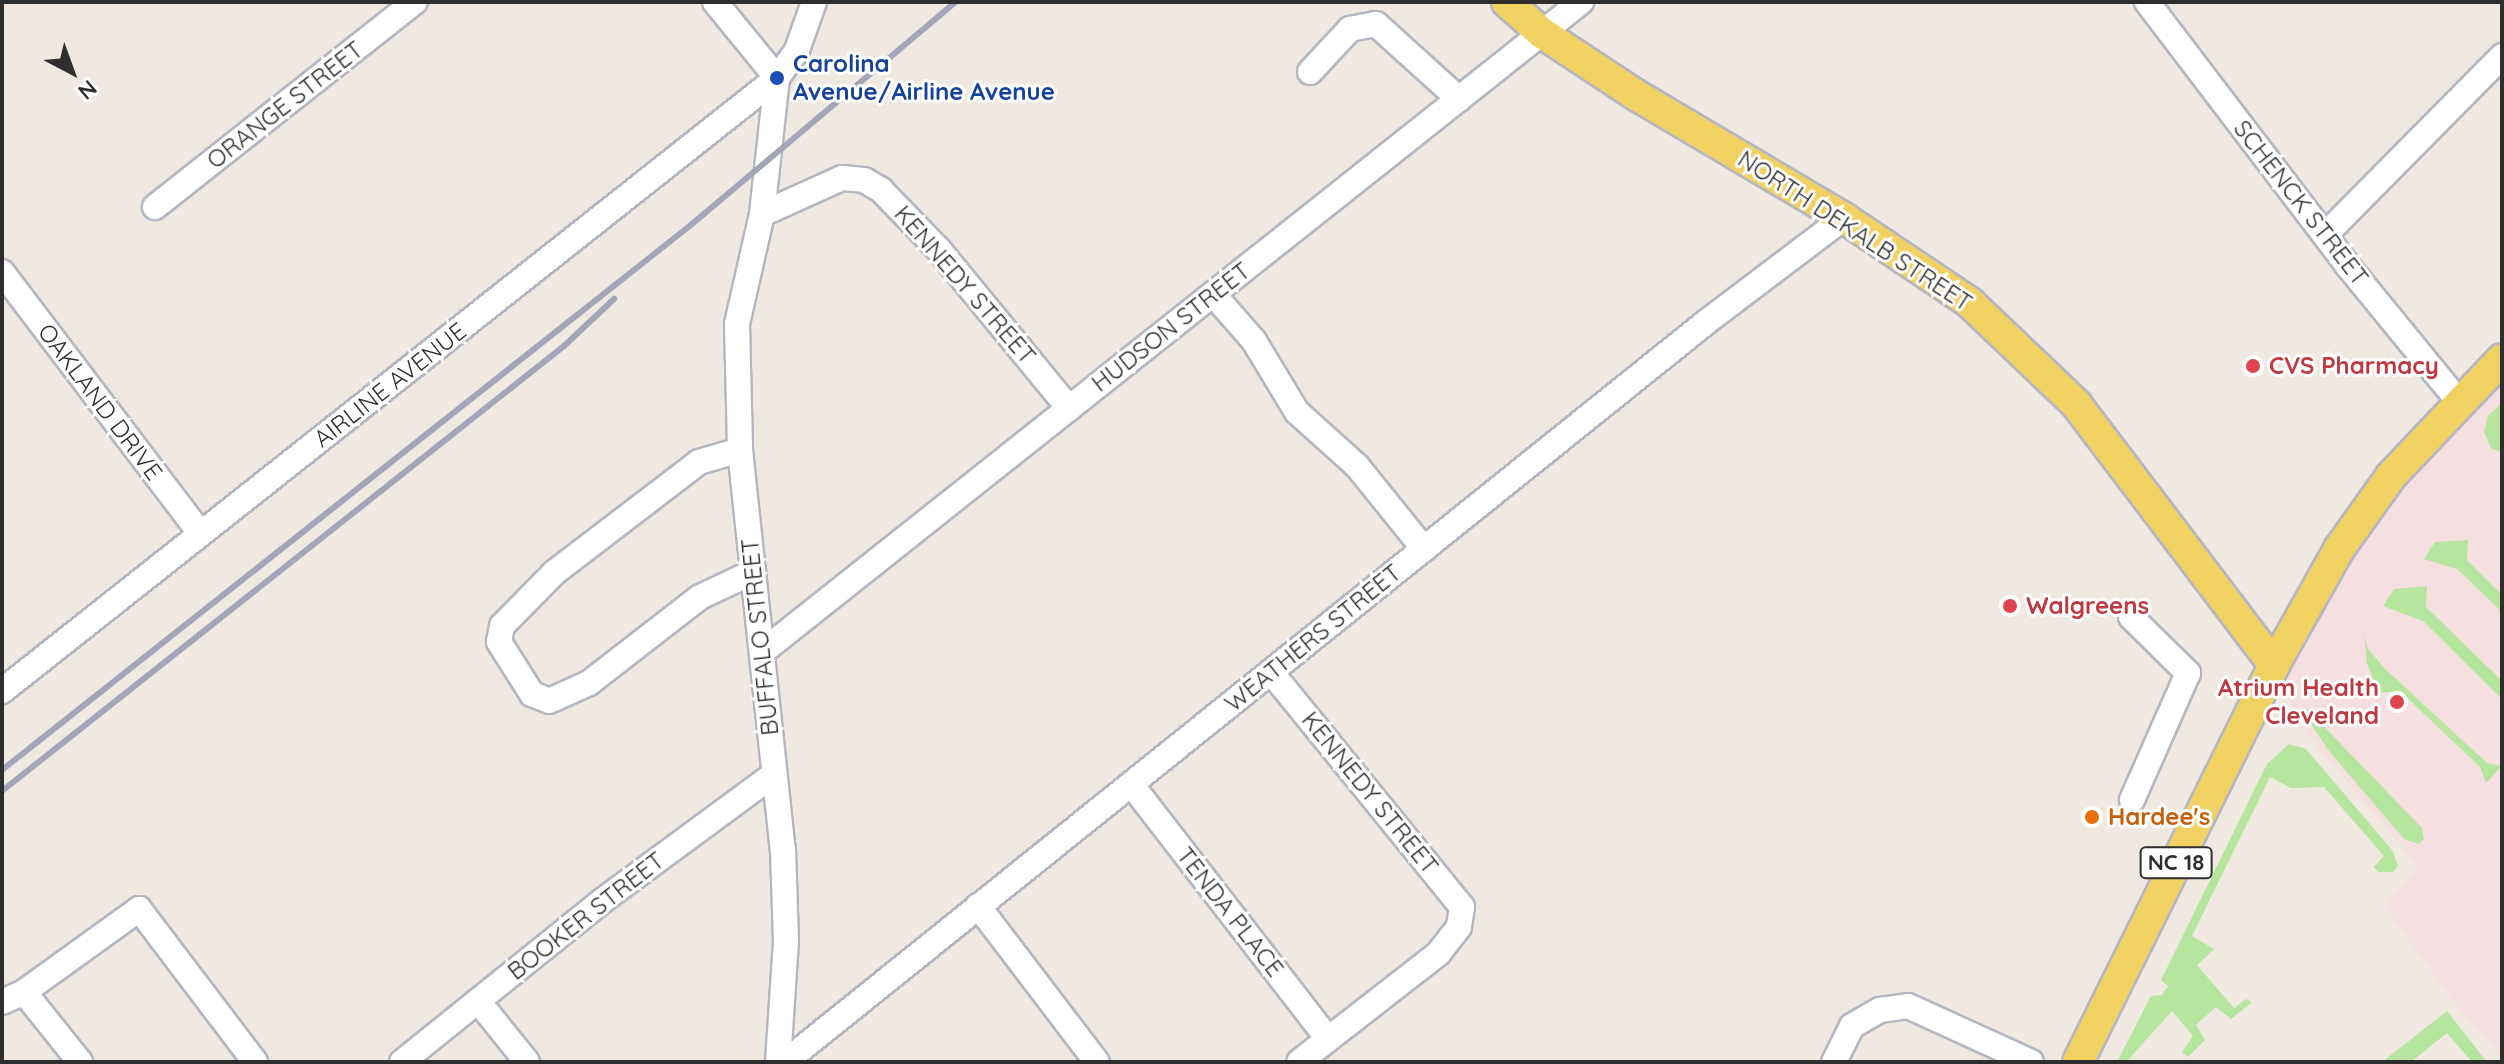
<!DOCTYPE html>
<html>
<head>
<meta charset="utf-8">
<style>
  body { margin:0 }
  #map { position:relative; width:2504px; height:1064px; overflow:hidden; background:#efe9e1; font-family:Quicksand,sans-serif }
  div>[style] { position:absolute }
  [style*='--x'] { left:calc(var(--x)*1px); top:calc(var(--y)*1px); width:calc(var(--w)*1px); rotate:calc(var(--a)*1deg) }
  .medical>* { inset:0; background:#f5dfe0 }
  .green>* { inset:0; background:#b6e59e }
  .roads { filter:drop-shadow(2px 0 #b4b7c1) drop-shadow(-2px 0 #b4b7c1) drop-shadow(0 2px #b4b7c1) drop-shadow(0 -2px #b4b7c1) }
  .minor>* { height:24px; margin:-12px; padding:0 12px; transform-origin:12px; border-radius:12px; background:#fff }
  .major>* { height:30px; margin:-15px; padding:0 15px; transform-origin:15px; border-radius:15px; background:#f2d163 }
  .rail>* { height:6px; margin:-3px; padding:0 3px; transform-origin:3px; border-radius:3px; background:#a3a6b8 }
  .dots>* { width:22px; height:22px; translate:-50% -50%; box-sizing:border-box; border:4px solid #fff; border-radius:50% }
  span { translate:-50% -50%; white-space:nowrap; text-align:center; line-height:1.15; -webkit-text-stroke:6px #fff; paint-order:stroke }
  .shield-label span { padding:2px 6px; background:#fff; border:2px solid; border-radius:6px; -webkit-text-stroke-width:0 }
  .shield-label { font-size:22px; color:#2e2e2e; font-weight:700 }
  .transit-label { font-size:24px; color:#164399; font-weight:700 }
  .left { translate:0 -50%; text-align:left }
  .street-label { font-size:24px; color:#2e2e2e }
  .health-label { font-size:24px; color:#be3a42; font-weight:700 }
  .right { translate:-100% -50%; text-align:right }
  .food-label { font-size:24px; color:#c56008; font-weight:700 }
  .frame { position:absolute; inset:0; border:4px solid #2e2e2e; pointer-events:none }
  .north { position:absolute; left:32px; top:32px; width:80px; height:80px; -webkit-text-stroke:6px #fff; paint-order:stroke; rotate:139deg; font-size:22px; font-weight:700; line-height:32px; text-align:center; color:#2e2e2e }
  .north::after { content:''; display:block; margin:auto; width:28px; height:36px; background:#2e2e2e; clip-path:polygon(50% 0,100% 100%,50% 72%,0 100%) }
</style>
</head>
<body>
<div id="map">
  <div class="medical">
    <div style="clip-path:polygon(2502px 359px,2502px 1055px,2454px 1002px,2385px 907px,2418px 866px,2308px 735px,2292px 712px,2292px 692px,2274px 665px,2339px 549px)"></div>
  </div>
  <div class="green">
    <div style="clip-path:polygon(2502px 403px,2502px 453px,2491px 448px,2484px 432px,2488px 416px)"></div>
    <div style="clip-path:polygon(2468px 540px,2467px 560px,2502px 595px,2502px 612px,2457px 569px,2424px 559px,2435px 542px)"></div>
    <div style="clip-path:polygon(2427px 586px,2426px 607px,2502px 681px,2502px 699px,2423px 621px,2383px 606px,2394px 589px)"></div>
    <div style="clip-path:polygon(2364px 633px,2367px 647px,2382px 666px,2487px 763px,2502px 766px,2486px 783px,2480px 767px,2400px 691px,2379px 693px,2367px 664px)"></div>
    <div style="clip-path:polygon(2306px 708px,2422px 828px,2424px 839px,2419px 844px,2404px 839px,2329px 751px,2303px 712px)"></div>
    <div style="clip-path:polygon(2289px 744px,2306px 749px,2392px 850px,2398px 866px,2393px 872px,2378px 872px,2374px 867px,2384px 856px,2324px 787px,2291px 788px,2270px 777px,2192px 936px,2214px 949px,2197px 965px,2234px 1008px,2246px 999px,2252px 1002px,2231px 1019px,2216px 1007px,2196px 1025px,2205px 1040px,2188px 1057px,2182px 1052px,2193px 1036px,2172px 1011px,2126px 1062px,2117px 1062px,2151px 996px,2162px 995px,2168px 986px,2161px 980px,2267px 764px)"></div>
    <div style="clip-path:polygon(2447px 1011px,2487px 1062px,2472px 1062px,2447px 1033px,2411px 1062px,2382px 1062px)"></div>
  </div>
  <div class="roads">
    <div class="minor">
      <div style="--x:715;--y:2;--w:98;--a:50.8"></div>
      <div style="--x:777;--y:78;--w:137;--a:96.3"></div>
      <div style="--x:762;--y:214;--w:113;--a:102.8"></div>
      <div style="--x:737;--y:324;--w:126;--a:88.6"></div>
      <div style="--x:740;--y:450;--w:402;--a:83.9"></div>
      <div style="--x:783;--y:850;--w:91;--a:88.1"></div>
      <div style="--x:786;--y:941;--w:121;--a:93.8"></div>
      <div style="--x:2147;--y:2;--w:330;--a:52.7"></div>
      <div style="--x:2347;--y:265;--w:177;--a:50.7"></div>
      <div style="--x:1310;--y:72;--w:59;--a:-47.1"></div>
      <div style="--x:1350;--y:29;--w:26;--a:-11"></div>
      <div style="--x:1376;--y:24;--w:112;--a:42.1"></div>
      <div style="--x:155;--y:207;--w:331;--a:-38.3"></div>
      <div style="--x:762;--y:214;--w:88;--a:-24.2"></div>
      <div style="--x:842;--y:178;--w:22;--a:5"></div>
      <div style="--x:864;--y:180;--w:20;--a:30"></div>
      <div style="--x:881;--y:190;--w:83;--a:46"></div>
      <div style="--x:939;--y:250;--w:205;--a:50.6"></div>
      <div style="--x:2325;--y:235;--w:252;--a:-45.3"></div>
      <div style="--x:2;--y:272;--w:326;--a:52.8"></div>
      <div style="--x:1213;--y:294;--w:62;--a:48.9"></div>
      <div style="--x:1254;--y:341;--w:83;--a:58.8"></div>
      <div style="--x:1297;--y:412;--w:81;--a:42"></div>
      <div style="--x:1357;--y:466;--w:107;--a:51.1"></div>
      <div style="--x:740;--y:450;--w:43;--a:163.7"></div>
      <div style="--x:699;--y:462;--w:183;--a:142.6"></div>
      <div style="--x:554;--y:573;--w:74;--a:134.5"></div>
      <div style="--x:502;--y:626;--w:16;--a:101"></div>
      <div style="--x:499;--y:642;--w:62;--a:57.6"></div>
      <div style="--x:532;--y:694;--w:18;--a:22"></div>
      <div style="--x:549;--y:701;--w:44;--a:-24.2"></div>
      <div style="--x:589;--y:683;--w:140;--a:-37.8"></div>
      <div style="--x:700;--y:597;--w:59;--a:-25.3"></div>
      <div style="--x:2131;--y:617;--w:80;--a:44.5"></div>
      <div style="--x:2188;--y:673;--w:139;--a:113.8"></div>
      <div style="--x:762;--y:652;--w:1046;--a:-38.44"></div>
      <div style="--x:1271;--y:672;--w:303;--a:50.9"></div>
      <div style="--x:1462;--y:907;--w:20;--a:99"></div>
      <div style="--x:1459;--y:927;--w:33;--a:128"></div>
      <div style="--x:1439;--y:953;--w:177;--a:142.1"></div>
      <div style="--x:2;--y:691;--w:988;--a:-38.34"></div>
      <div style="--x:777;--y:78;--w:34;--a:-54"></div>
      <div style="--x:797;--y:50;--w:51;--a:-70.5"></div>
      <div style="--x:1131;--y:784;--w:322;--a:52.3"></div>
      <div style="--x:978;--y:906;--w:196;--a:52.7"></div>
      <div style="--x:24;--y:992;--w:90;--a:51.3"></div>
      <div style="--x:478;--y:1001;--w:78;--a:51.2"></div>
      <div style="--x:2;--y:1002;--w:24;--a:-24"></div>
      <div style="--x:24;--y:992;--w:142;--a:-35.8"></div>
      <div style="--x:139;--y:909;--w:192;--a:52.8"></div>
      <div style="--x:402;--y:1062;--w:257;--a:-38.8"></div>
      <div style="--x:602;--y:901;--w:212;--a:-36.4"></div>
      <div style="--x:785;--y:1062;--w:1180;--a:-38.77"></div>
      <div style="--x:1705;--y:323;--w:174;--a:-37.1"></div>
      <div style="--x:1834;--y:1062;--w:40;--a:-63.4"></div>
      <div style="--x:1852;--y:1026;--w:32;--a:-30"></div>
      <div style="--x:1880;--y:1010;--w:28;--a:-8"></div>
      <div style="--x:1908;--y:1006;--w:135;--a:24.5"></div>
    </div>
    <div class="major">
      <div style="--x:1507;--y:2;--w:47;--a:41.5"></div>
      <div style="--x:1542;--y:33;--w:113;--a:33.4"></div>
      <div style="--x:1636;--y:95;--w:242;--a:30.6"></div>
      <div style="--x:1844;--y:218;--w:151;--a:33.9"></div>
      <div style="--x:1969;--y:302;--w:148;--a:43.6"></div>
      <div style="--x:2076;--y:404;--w:328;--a:52.8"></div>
      <div style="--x:2078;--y:1062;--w:443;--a:-63.7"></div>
      <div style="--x:2274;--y:665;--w:133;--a:-60.7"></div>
      <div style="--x:2339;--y:549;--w:90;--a:-54.5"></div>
      <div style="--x:2391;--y:476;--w:161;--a:-46.5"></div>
    </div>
  </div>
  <div class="rail">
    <div style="--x:2;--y:770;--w:880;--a:-38.35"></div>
    <div style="--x:692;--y:224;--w:345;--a:-40.1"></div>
    <div style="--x:2;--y:791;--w:717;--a:-38.37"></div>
    <div style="--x:564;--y:346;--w:69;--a:-43.2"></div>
  </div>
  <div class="dots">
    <div style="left:777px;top:78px;background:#1a4fb4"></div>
    <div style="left:2253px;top:366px;background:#e0444e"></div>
    <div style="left:2010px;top:606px;background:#e0444e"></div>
    <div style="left:2397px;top:702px;background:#e0444e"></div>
    <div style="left:2092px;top:817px;background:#e8710a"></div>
  </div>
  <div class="shield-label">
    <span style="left:2176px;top:863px">NC 18</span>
  </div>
  <div class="transit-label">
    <span class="left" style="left:793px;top:78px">Carolina<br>Avenue/Airline Avenue</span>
  </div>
  <div class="street-label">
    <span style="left:285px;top:105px;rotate:-38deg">ORANGE STREET</span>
    <span style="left:2301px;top:203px;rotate:52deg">SCHENCK STREET</span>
    <span style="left:1855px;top:231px;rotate:33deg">NORTH DEKALB STREET</span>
    <span style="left:965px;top:285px;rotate:49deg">KENNEDY STREET</span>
    <span style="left:1171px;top:327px;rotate:-38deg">HUDSON STREET</span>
    <span style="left:390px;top:385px;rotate:-38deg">AIRLINE AVENUE</span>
    <span style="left:100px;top:402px;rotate:53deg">OAKLAND DRIVE</span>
    <span style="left:760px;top:637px;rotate:-96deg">BUFFALO STREET</span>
    <span style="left:1313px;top:638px;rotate:-39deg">WEATHERS STREET</span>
    <span style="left:1370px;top:793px;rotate:51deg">KENNEDY STREET</span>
    <span style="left:1230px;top:912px;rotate:52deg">TENDA PLACE</span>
    <span style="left:586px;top:916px;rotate:-38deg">BOOKER STREET</span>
  </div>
  <div class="health-label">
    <span class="left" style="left:2269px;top:366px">CVS Pharmacy</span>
    <span class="left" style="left:2026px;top:606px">Walgreens</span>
    <span class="right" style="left:2379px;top:702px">Atrium Health<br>Cleveland</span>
  </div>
  <div class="food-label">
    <span class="left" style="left:2108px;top:817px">Hardee's</span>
  </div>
  <div class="frame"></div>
  <div class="north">N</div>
</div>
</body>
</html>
